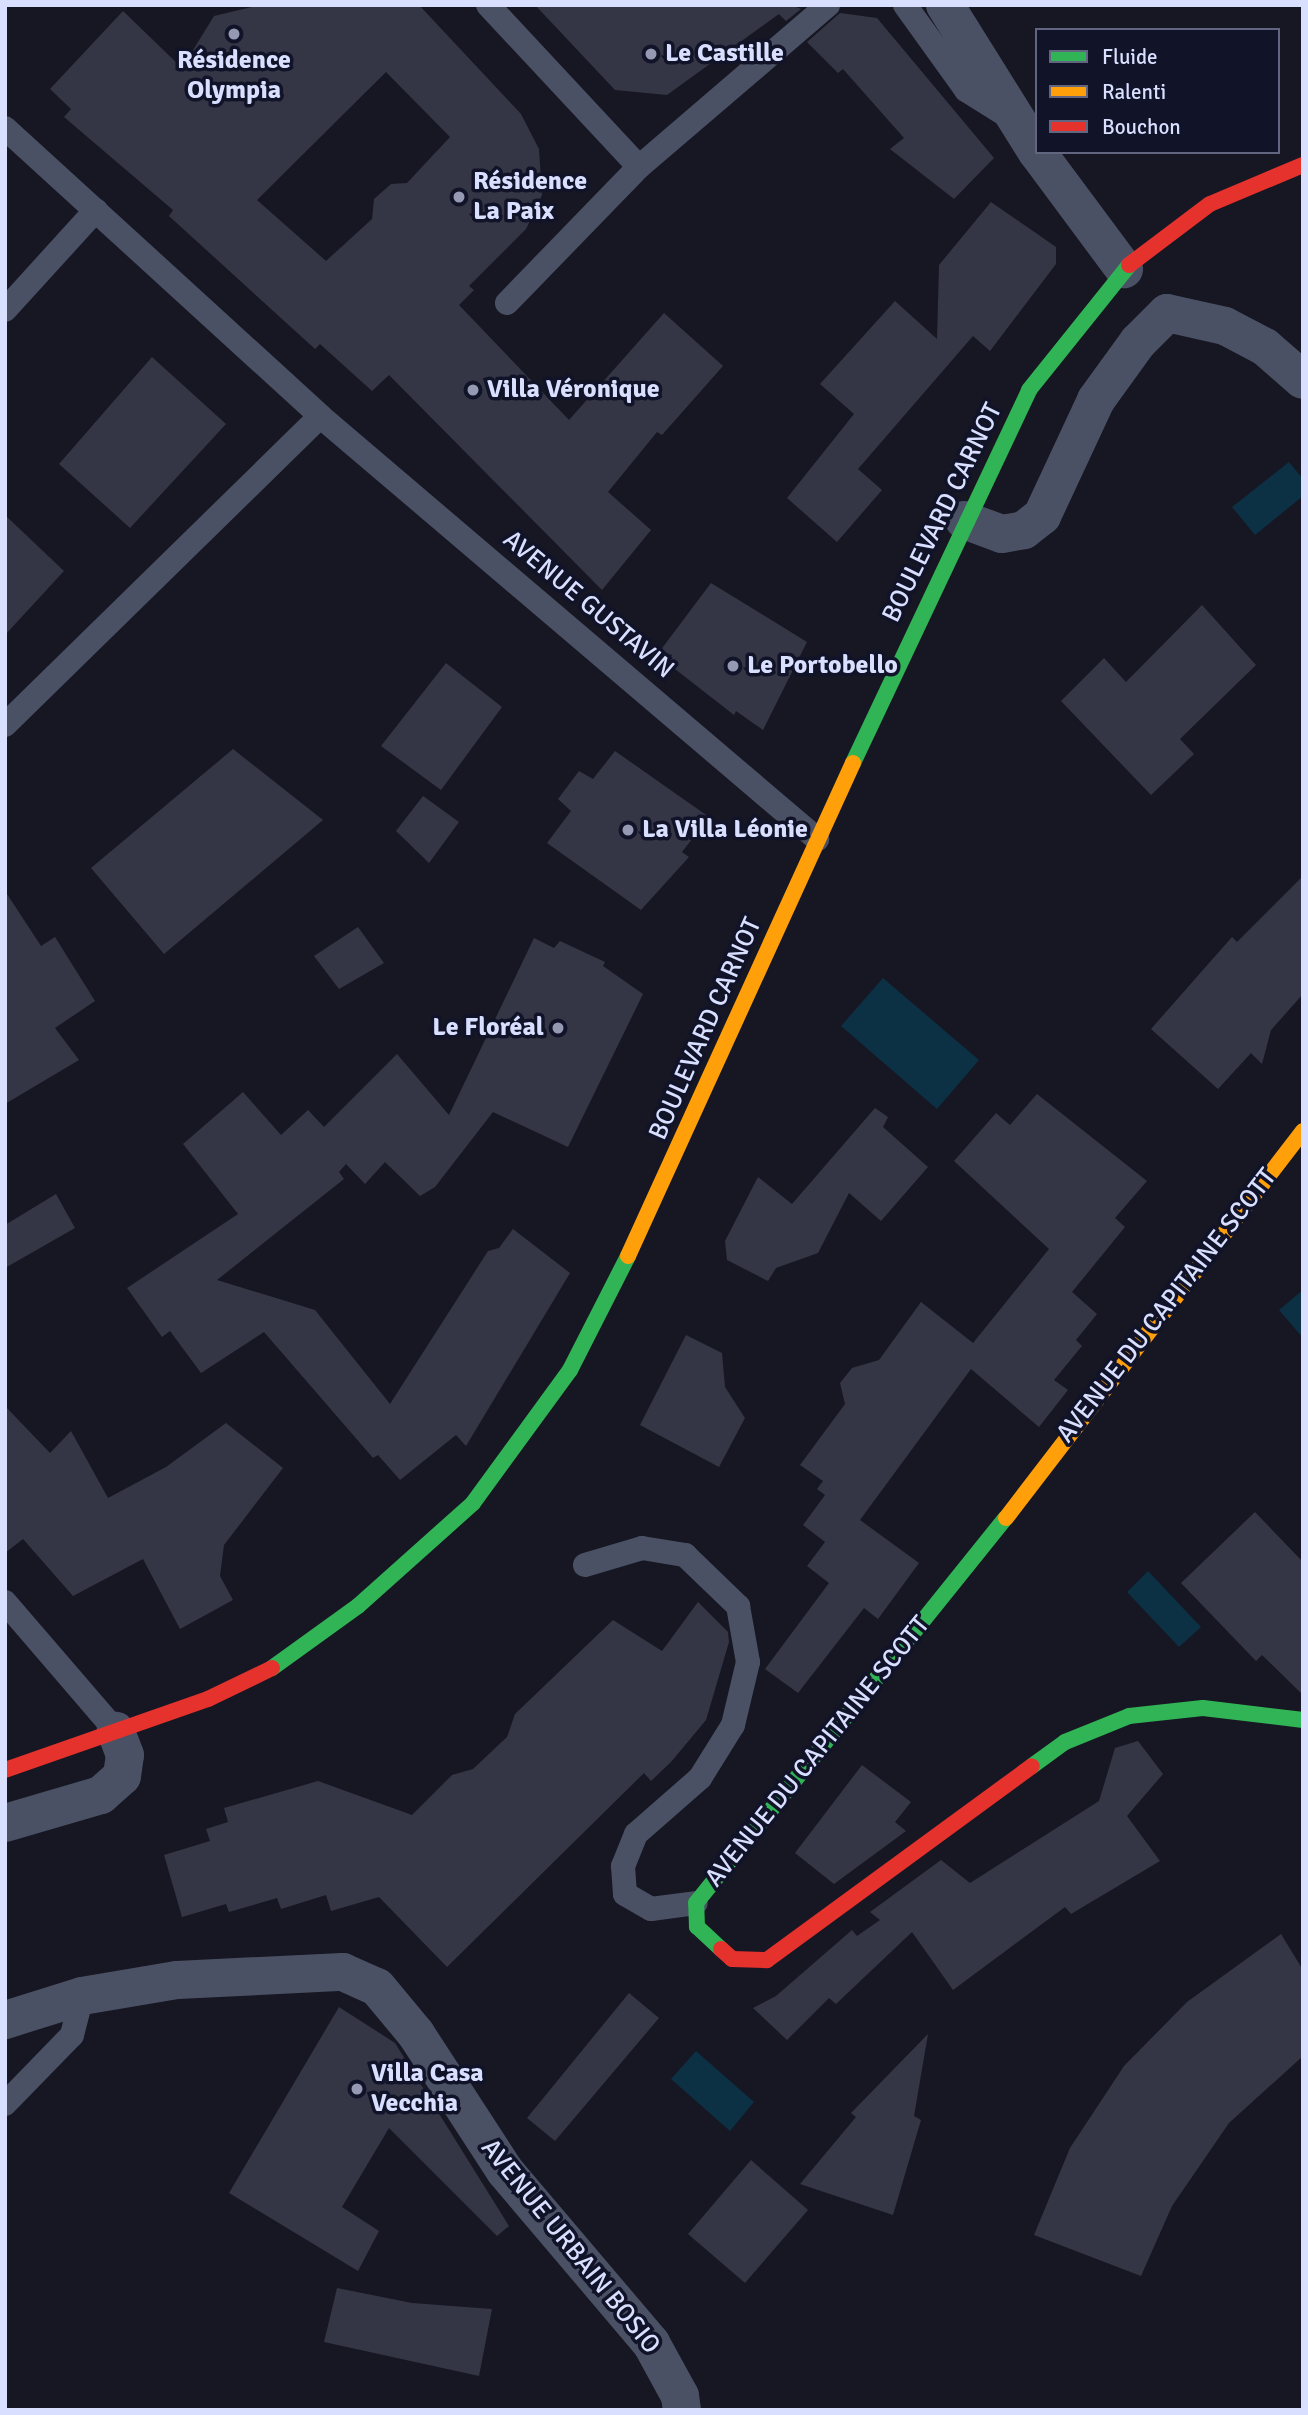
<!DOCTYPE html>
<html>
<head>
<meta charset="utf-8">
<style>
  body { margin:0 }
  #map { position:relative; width:1308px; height:2415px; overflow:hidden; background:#171723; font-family:Signika,sans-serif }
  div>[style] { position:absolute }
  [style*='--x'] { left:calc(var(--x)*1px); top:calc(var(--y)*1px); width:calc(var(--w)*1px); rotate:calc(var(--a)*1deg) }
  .water>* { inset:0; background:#0c3044 }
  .building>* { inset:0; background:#353645 }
  .lane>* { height:24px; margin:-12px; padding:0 12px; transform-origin:12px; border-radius:12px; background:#4b5164 }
  .street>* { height:38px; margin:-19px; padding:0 19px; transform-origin:19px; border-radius:19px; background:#4b5164 }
  .fast>* { height:16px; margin:-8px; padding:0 8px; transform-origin:8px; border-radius:8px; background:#30b455 }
  .slow>* { height:16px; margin:-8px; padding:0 8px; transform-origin:8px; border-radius:8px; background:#ff9f0a }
  .jam>* { height:16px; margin:-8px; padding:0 8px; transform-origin:8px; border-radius:8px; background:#e5322d }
  .dots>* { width:19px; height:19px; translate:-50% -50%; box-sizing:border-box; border:4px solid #111329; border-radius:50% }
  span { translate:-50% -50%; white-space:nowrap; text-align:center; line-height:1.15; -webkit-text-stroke:7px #111329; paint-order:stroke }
  .poi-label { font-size:26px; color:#d9dfff; font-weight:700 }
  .left { translate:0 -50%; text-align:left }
  .right { translate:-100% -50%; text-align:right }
  .street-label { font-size:26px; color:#d9dfff }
  .frame { position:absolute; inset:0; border:7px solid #d9dfff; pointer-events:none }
  .legend { position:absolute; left:1035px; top:28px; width:245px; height:126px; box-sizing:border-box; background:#111329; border:2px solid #61657f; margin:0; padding:9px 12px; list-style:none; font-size:21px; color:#d9dfff }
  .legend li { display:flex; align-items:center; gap:14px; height:35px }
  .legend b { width:35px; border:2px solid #61657f }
</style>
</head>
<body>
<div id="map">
  <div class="water">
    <div style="clip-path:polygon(1289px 462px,1303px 479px,1303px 496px,1255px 535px,1232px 507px)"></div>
    <div style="clip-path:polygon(883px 978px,979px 1060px,937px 1109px,841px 1026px)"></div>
    <div style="clip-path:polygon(1303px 1290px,1303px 1338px,1279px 1310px)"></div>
    <div style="clip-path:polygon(1148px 1571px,1201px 1627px,1179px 1647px,1127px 1592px)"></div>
    <div style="clip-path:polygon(696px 2051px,754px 2102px,730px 2131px,671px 2079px)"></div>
  </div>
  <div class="building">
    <div style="clip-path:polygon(evenodd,260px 5px,419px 5px,521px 114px,539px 149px,542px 195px,526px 229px,469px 286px,474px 290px,459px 305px,569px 420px,664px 313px,723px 366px,662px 435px,657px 432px,608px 492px,651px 530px,602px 590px,389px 375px,372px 391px,320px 344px,315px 349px,169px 216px,173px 210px,64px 117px,71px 109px,50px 89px,123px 11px,182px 68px,214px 16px,260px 5px,386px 72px,450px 137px,407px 183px,391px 184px,374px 199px,372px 219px,326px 261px,257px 200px,386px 72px)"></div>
    <div style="clip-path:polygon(535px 5px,792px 5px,801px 9px,786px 21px,779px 14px,667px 95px,615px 90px)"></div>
    <div style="clip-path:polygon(840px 13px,877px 18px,994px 158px,954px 199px,890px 149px,904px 138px,843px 69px,838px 73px,807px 42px)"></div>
    <div style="clip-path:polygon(991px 202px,1056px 247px,1056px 264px,990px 351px,973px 336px,858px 469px,882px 490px,837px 542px,787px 498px,854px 414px,820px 384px,895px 301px,937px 339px,939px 265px)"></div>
    <div style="clip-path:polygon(152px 357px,226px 424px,130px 528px,59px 464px)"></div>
    <div style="clip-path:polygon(5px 515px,64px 571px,5px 635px)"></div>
    <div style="clip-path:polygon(711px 583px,807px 642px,763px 730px,736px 711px,734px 715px,657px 655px)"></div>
    <div style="clip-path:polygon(1202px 605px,1256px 665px,1180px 739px,1194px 754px,1151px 795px,1061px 701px,1104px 658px,1126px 682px)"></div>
    <div style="clip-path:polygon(446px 663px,502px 707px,441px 790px,381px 746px)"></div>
    <div style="clip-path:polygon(233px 749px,323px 820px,164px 954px,91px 868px)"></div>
    <div style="clip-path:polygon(615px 751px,709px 817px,682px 852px,689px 857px,641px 910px,547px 843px,571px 811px,558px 799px,579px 771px,593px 779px)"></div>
    <div style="clip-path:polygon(423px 796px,459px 822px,429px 863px,396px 831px)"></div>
    <div style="clip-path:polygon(1303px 876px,1303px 994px,1271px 1030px,1262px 1064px,1251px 1053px,1218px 1089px,1151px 1029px,1232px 937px,1237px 942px)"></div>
    <div style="clip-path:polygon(5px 891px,41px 946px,55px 937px,95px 1001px,55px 1028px,79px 1060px,5px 1104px)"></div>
    <div style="clip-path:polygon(358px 927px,384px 963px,339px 989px,314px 956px)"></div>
    <div style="clip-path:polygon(534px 938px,554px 948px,560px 941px,605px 962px,603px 966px,643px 994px,568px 1147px,493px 1112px,435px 1187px,420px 1196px,385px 1162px,365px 1184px,346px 1164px,339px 1172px,344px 1179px,217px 1280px,315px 1310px,390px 1404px,488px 1251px,499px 1248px,513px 1229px,570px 1273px,466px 1446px,456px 1435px,400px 1480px,378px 1455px,373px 1458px,264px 1332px,201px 1373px,170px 1331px,162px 1337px,127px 1288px,238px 1214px,183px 1144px,243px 1092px,281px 1135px,308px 1110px,324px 1127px,397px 1054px,449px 1115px)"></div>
    <div style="clip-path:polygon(1037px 1094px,1147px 1181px,1115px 1218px,1125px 1227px,1072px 1292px,1097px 1314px,1076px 1340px,1082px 1346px,1054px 1380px,1068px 1390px,1039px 1427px,971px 1369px,860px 1520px,919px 1563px,878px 1619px,864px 1608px,798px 1693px,765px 1669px,829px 1583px,807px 1566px,825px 1542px,803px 1525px,825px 1495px,817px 1489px,823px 1481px,800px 1465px,845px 1404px,840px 1383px,852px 1368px,879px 1360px,921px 1302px,973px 1343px,1049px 1249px,954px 1161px,996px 1113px,1010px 1125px)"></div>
    <div style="clip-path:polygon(875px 1108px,888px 1117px,883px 1127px,928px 1167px,881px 1221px,849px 1193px,818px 1253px,776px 1268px,768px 1281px,727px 1260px,725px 1241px,758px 1177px,792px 1204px)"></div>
    <div style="clip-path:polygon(56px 1194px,75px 1228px,5px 1268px,5px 1225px)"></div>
    <div style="clip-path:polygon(686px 1335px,722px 1353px,725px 1387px,745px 1418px,719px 1467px,640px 1425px)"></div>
    <div style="clip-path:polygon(5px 1406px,50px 1453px,71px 1431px,108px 1498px,166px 1467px,226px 1423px,283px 1468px,224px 1545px,220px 1576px,233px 1600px,180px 1629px,143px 1559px,73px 1596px,23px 1539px,5px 1553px)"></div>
    <div style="clip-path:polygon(1255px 1512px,1303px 1562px,1303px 1695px,1262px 1655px,1256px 1661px,1181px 1583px)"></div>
    <div style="clip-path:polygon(698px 1602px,728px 1632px,729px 1642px,706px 1720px,671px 1762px,651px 1781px,644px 1773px,447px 1967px,379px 1897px,331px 1911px,326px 1895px,281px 1909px,277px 1898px,229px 1912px,226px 1904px,182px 1917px,164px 1855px,210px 1841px,206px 1829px,228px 1822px,224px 1808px,318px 1781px,412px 1815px,452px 1775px,473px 1769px,507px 1737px,515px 1714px,613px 1620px,662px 1651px)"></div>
    <div style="clip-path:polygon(1138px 1741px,1163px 1774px,1127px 1816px,1160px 1861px,1071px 1914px,1065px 1907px,953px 1990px,912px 1932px,836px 2004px,829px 1998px,787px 2040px,753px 2008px,776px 1996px,852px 1930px,857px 1936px,880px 1920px,870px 1912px,941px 1860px,970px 1883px,1099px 1801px,1115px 1748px)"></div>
    <div style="clip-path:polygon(862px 1765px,911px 1802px,895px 1822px,906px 1831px,834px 1884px,795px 1853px)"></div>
    <div style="clip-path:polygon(1281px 1934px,1303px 1970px,1303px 2056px,1229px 2123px,1172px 2206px,1141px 2276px,1034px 2235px,1070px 2148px,1124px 2066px,1187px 2002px)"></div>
    <div style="clip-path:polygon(629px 1993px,659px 2018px,555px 2141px,527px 2118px)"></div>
    <div style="clip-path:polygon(339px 2007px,395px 2043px,509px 2226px,497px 2236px,389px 2128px,342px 2207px,379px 2231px,358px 2271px,229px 2193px)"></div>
    <div style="clip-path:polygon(928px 2034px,914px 2116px,921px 2120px,893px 2215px,800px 2184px,856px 2117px,851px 2113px)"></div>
    <div style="clip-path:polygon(751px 2160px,808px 2210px,745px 2283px,688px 2234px)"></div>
    <div style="clip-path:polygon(337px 2288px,412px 2303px,492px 2309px,479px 2376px,324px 2342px)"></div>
  </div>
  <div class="lane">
    <div style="--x:488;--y:5;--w:221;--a:47"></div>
    <div style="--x:639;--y:167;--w:249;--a:-40.6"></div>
    <div style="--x:905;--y:5;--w:105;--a:54.3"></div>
    <div style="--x:966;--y:90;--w:51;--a:32.1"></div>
    <div style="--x:5;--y:128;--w:427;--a:42.4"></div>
    <div style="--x:320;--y:416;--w:653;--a:40.4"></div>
    <div style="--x:507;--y:303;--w:190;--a:-45.9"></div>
    <div style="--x:5;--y:310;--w:135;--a:-47.7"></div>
    <div style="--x:5;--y:725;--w:441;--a:-44.4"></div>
    <div style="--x:585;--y:1565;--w:59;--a:-16.6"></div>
    <div style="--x:642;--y:1548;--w:44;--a:9.2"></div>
    <div style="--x:685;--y:1555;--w:74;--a:43.9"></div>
    <div style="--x:738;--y:1606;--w:57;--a:79.9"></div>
    <div style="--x:748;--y:1662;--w:65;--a:103.4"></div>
    <div style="--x:733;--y:1725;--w:62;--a:121.9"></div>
    <div style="--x:700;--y:1778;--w:85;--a:138.8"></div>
    <div style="--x:636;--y:1834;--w:35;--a:112"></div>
    <div style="--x:623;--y:1866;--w:28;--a:86"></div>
    <div style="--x:625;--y:1894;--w:30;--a:30"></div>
    <div style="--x:651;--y:1909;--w:45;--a:-7.6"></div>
    <div style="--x:5;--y:1602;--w:170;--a:49.3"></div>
    <div style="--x:5;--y:2104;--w:96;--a:-45.8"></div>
    <div style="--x:72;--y:2035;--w:40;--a:-75.6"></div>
  </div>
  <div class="street">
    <div style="--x:945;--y:5;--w:173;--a:58"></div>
    <div style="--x:1037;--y:152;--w:146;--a:53.4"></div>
    <div style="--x:964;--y:520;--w:40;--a:20.2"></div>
    <div style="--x:1002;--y:534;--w:22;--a:-10"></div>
    <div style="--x:1024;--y:530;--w:23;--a:-38"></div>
    <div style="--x:1042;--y:516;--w:128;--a:-65"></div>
    <div style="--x:1096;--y:400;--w:72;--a:-54.1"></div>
    <div style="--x:1138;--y:342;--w:41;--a:-45"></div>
    <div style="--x:1167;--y:313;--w:59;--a:12.6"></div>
    <div style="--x:1225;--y:326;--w:45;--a:27.7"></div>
    <div style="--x:1265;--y:347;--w:50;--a:41"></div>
    <div style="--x:5;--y:1823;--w:100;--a:-16.3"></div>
    <div style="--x:101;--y:1795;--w:28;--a:-42"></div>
    <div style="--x:122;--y:1776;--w:21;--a:-82"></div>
    <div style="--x:125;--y:1755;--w:26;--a:-111"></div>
    <div style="--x:5;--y:2020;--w:81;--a:-17.3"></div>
    <div style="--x:82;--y:1996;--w:96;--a:-9.6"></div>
    <div style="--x:177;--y:1980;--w:166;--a:-2.8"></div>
    <div style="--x:343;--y:1972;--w:37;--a:24"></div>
    <div style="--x:377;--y:1987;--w:61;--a:50.3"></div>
    <div style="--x:416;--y:2034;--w:163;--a:57"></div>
    <div style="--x:505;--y:2171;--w:226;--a:49.7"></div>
    <div style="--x:651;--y:2343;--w:60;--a:61.3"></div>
    <div style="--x:680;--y:2396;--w:14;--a:82"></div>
  </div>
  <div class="fast">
    <div style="--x:853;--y:763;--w:412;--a:-64.7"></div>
    <div style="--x:1029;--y:390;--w:160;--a:-51.3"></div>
    <div style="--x:272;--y:1668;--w:106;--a:-35.8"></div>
    <div style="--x:358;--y:1606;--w:154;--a:-41.8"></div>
    <div style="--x:473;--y:1503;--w:165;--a:-53.9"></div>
    <div style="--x:570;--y:1370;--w:128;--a:-63"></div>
    <div style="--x:1032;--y:1766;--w:41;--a:-36"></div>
    <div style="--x:1065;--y:1742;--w:69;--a:-22.1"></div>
    <div style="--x:1129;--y:1716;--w:74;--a:-6.2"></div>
    <div style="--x:1203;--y:1708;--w:101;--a:6.8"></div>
    <div style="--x:721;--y:1949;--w:33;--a:-137"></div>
    <div style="--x:697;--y:1927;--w:24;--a:-92"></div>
    <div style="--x:696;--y:1903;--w:494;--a:-51.2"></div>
  </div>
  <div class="slow">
    <div style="--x:628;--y:1256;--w:542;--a:-65.47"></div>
    <div style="--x:1006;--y:1518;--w:488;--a:-52.5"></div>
  </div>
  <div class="jam">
    <div style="--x:1129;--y:265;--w:101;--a:-37"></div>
    <div style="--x:1210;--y:204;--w:101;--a:-22.8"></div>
    <div style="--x:5;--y:1770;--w:215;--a:-19.3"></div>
    <div style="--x:208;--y:1699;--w:71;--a:-25.8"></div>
    <div style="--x:721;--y:1949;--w:15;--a:42"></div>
    <div style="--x:732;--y:1959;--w:35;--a:2"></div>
    <div style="--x:767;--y:1960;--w:328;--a:-36.2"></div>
  </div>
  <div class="dots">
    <div style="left:234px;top:34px;background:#9599b2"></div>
    <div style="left:651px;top:54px;background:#9599b2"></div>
    <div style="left:459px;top:197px;background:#9599b2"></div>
    <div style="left:473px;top:390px;background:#9599b2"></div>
    <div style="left:733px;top:666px;background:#9599b2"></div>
    <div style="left:628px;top:830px;background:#9599b2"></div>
    <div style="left:558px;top:1028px;background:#9599b2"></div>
    <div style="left:357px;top:2089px;background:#9599b2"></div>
  </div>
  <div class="poi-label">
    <span class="left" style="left:665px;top:54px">Le Castille</span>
    <span style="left:234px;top:76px">Résidence<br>Olympia</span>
    <span class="left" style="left:473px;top:197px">Résidence<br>La Paix</span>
    <span class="left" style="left:487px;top:390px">Villa Véronique</span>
    <span class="left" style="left:747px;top:666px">Le Portobello</span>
    <span class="left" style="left:642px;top:830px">La Villa Léonie</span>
    <span class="right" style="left:544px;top:1028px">Le Floréal</span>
    <span class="left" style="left:371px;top:2089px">Villa Casa<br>Vecchia</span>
  </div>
  <div class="street-label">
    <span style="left:943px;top:513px;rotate:-64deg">BOULEVARD CARNOT</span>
    <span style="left:588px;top:605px;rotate:40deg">AVENUE GUSTAVIN</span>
    <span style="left:706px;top:1029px;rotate:-66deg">BOULEVARD CARNOT</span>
    <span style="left:1167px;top:1306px;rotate:-52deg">AVENUE DU CAPITAINE SCOTT</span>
    <span style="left:818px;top:1752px;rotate:-51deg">AVENUE DU CAPITAINE SCOTT</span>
    <span style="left:570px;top:2247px;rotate:51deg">AVENUE URBAIN BOSIO</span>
  </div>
  <div class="frame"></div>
  <ul class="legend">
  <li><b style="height:9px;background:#30b455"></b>Fluide</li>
  <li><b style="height:9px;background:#ff9f0a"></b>Ralenti</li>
  <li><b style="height:9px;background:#e5322d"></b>Bouchon</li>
  </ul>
</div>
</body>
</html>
